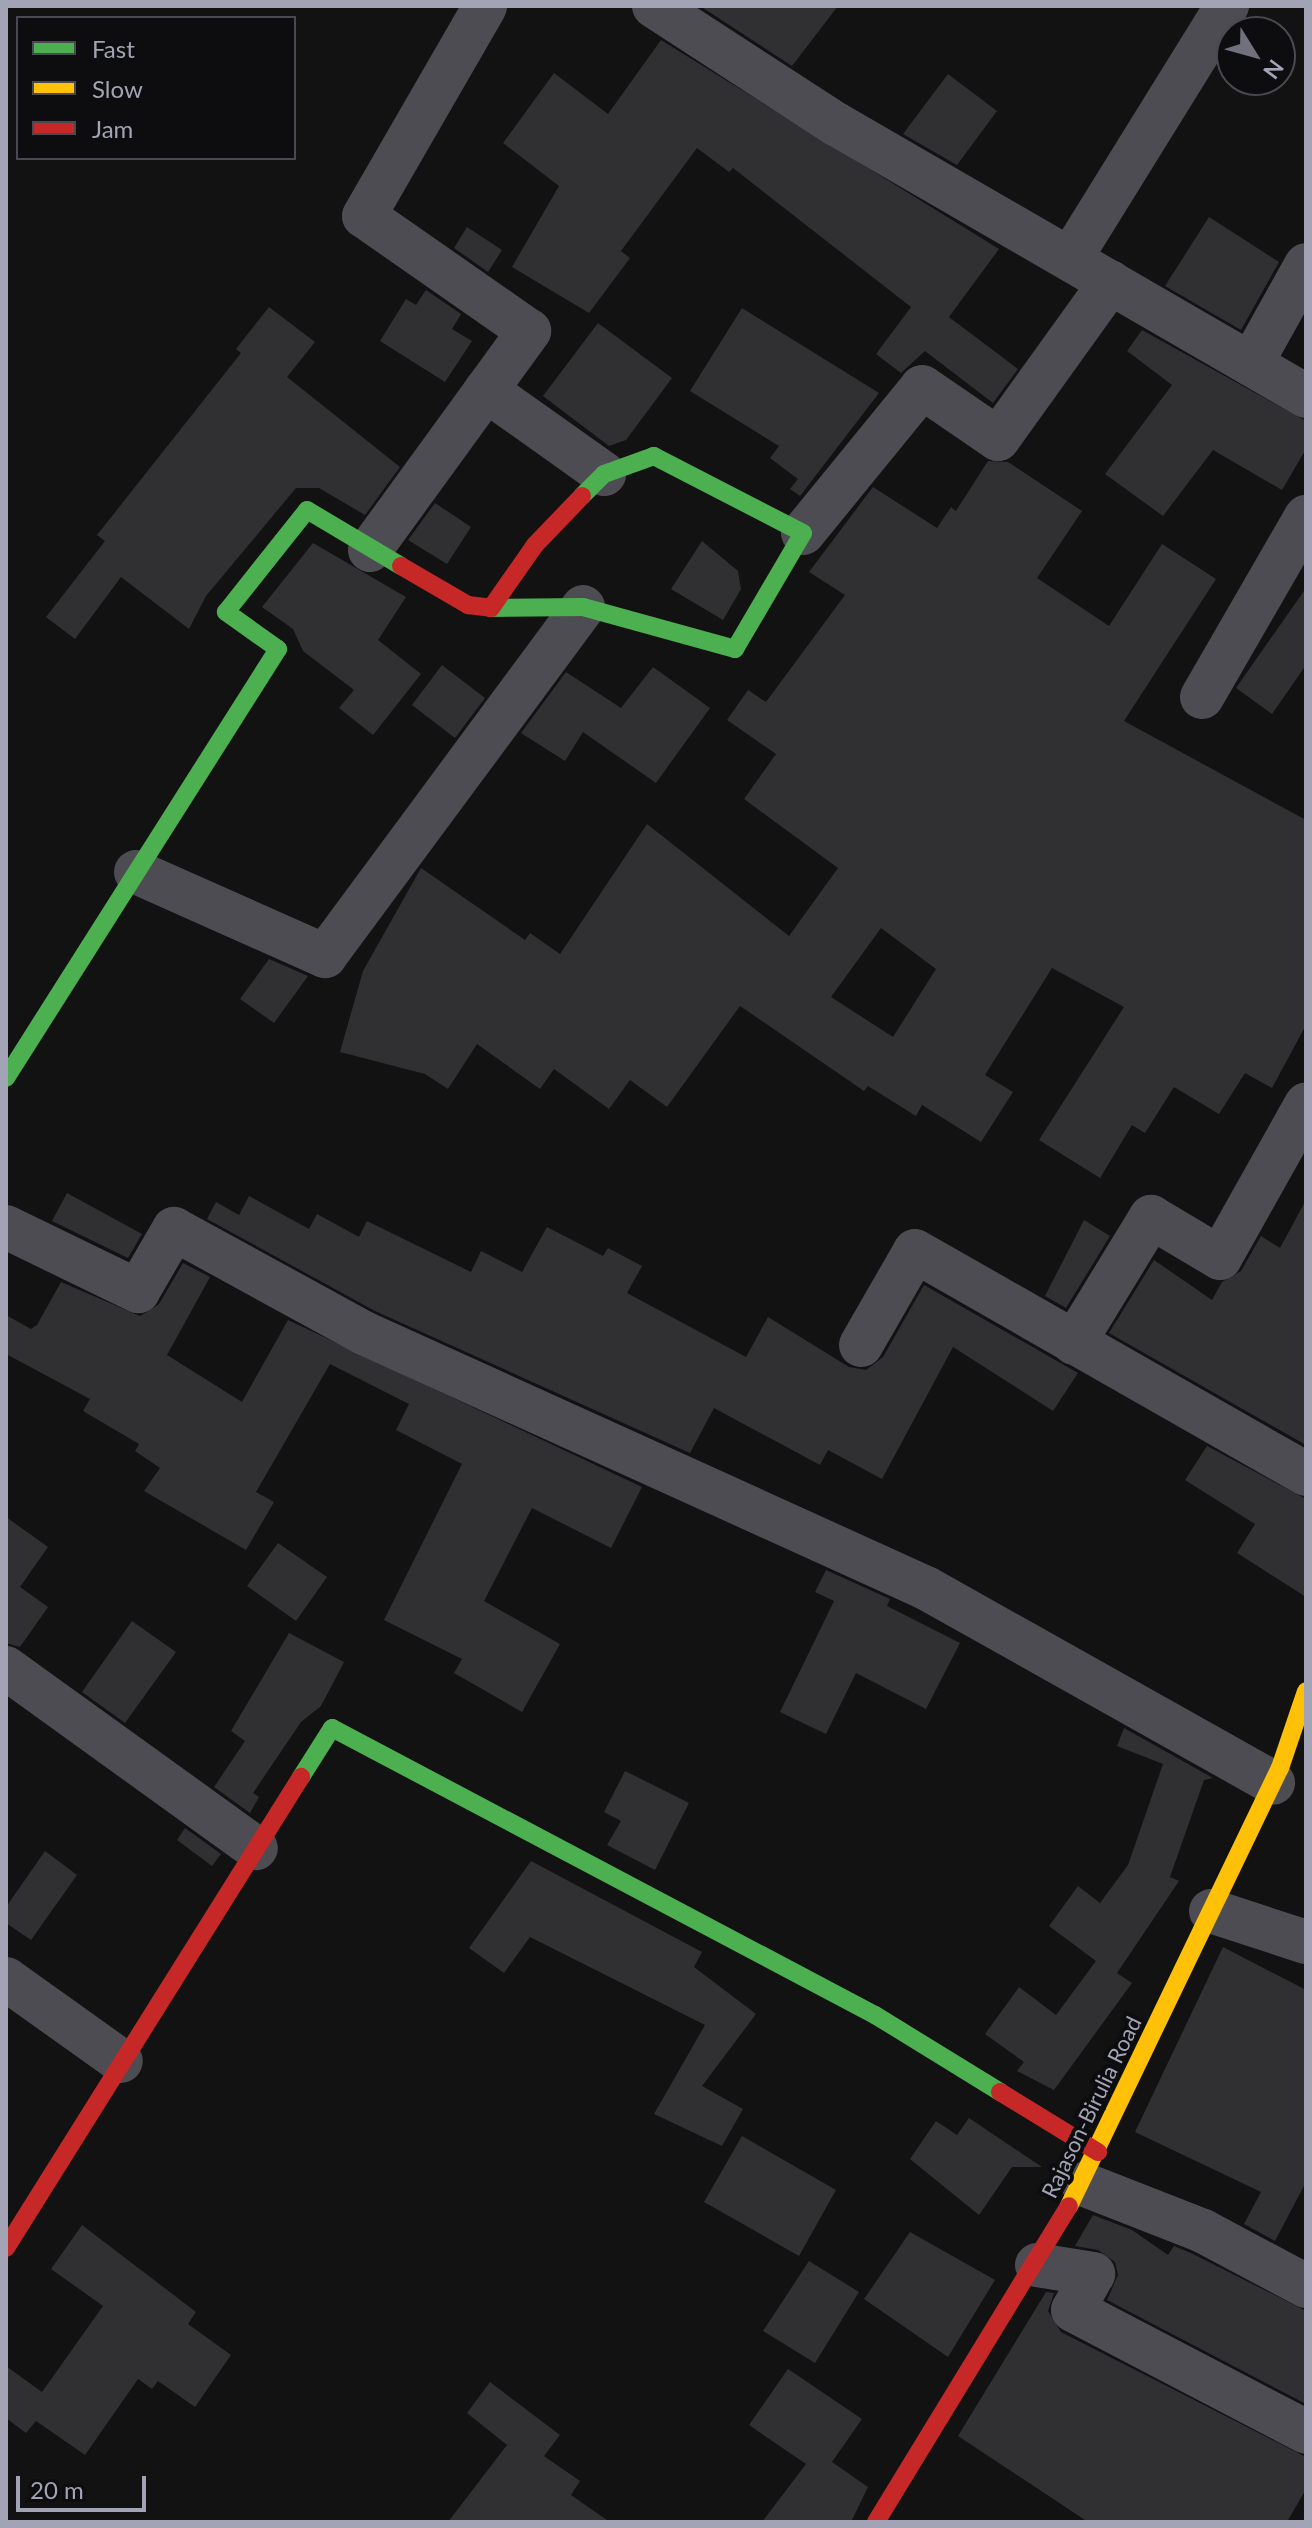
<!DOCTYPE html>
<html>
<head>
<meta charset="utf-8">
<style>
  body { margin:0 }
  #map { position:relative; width:1312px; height:2528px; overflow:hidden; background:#121212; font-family:Lato,sans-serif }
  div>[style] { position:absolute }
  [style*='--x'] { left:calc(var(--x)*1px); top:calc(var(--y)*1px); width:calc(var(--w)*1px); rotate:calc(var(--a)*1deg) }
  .building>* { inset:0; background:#303032 }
  .street>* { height:44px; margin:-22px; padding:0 22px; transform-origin:22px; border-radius:22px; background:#4c4c52 }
  .fast>* { height:18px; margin:-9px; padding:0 9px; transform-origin:9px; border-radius:9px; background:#4caf50 }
  .slow>* { height:18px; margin:-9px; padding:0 9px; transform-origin:9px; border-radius:9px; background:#ffc107 }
  .jam>* { height:18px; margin:-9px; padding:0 9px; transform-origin:9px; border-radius:9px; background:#c62828 }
  span { translate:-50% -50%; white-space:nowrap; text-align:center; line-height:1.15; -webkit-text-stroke:8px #0d0c0e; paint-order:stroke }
  .street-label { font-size:22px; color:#a2a4b5 }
  .frame { position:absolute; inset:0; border:8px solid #a2a4b5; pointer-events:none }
  .legend { position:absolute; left:16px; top:16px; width:280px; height:144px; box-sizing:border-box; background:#0d0c0e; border:2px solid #494951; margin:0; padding:10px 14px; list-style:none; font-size:24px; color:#a2a4b5 }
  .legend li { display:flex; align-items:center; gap:16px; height:40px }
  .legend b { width:40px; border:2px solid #494951 }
  .north { position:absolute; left:1216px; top:16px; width:80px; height:80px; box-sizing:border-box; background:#0d0c0e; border:2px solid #494951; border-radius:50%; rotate:127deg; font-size:22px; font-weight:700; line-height:32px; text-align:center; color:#a2a4b5 }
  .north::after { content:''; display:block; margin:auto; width:28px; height:36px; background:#70717c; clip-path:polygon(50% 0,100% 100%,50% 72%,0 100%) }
  .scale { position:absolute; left:16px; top:2476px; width:130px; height:36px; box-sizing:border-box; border:4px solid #a2a4b5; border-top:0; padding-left:10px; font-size:24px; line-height:28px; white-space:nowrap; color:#a2a4b5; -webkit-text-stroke:6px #0d0c0e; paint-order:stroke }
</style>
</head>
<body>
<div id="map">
  <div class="building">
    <div style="clip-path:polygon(700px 6px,838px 6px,792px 66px)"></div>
    <div style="clip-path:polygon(661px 40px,999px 249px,949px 317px,1018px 369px,993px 403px,925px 351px,901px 373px,876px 354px,911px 307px,733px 168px,729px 172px,697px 148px,621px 251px,630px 258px,589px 313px,512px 267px,559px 186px,503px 143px,554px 73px,608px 114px)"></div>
    <div style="clip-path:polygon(948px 74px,997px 111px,957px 165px,903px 134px)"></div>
    <div style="clip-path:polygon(1209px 217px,1279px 262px,1241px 330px,1165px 286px)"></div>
    <div style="clip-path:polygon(467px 227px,502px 250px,488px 272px,454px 248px)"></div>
    <div style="clip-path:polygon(426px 290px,461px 314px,452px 329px,472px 341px,445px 382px,380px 341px,406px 299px,416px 305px)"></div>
    <div style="clip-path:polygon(269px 307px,315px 342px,287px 377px,400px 467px,365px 515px,319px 488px,296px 488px,206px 596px,189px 629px,121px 577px,75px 639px,46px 617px,105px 541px,97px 535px,241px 353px,236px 349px)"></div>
    <div style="clip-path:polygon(742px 308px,879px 393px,800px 496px,790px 489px,798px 479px,770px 458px,779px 446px,690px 391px)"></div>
    <div style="clip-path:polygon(598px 323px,672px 378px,626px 440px,609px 446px,543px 396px)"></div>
    <div style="clip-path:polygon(1142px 330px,1306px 421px,1306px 449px,1282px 490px,1213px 450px,1163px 516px,1105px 474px,1172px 385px,1127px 351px)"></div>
    <div style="clip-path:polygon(evenodd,988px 461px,1008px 462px,1082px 511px,1037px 578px,1109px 626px,1162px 544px,1216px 579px,1124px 721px,1306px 820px,1306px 1025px,1272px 1088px,1245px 1073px,1219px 1114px,1174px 1087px,1145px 1133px,1132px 1125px,1100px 1178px,1039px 1140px,1124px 1007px,1052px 968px,985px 1075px,1013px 1092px,981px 1142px,922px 1105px,916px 1116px,868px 1086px,864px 1091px,740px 1006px,667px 1107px,630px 1080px,609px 1109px,554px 1069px,540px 1089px,477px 1044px,448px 1089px,425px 1074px,340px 1052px,363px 971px,421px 868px,525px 940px,530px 933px,560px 954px,647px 824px,789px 936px,838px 868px,744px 799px,776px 754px,727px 720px,748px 690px,766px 702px,845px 595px,809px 572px,873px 487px,937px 528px,951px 507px,956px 511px,988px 461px,881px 928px,936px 969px,893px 1037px,831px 997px,881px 928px)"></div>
    <div style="clip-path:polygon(435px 503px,471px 527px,447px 564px,408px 540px)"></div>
    <div style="clip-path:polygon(702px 541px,738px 571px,741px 589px,723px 620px,671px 589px)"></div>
    <div style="clip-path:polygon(313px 543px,406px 597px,378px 640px,421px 674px,373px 735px,339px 708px,354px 690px,303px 651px,293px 629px,262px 607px)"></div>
    <div style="clip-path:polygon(1306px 588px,1306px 665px,1272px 714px,1236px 688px)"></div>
    <div style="clip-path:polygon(442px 665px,485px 698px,455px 738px,412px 705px)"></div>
    <div style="clip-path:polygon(653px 667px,710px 708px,656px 783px,583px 732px,565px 761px,521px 733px,566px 672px,621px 708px)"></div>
    <div style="clip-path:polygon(269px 959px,308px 976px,274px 1023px,240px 999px)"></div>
    <div style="clip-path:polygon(67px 1193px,142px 1234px,128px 1258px,52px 1221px)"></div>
    <div style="clip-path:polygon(249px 1196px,309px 1229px,317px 1214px,359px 1237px,367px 1221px,471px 1272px,481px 1251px,522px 1272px,547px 1227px,603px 1256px,608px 1248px,642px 1266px,627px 1293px,746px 1357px,768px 1317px,849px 1367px,866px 1370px,883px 1357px,924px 1285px,1078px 1373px,1053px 1411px,953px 1347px,882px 1479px,828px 1450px,820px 1465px,714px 1408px,690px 1453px,375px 1311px,207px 1219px,216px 1202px,239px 1215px)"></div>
    <div style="clip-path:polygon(1306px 1200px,1306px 1445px,1109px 1333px,1154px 1260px,1212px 1300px,1222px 1282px,1241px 1271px,1261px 1236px,1280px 1248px)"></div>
    <div style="clip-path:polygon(1084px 1220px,1110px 1236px,1066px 1308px,1045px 1296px)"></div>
    <div style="clip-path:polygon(183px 1263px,210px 1277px,167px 1355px,242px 1402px,288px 1320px,642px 1487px,611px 1548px,532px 1508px,484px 1601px,560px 1644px,522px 1712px,454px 1673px,462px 1659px,384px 1620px,462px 1464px,396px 1430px,409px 1404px,330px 1364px,256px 1492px,274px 1502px,246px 1550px,144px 1491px,160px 1468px,135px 1451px,139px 1444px,83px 1411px,90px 1399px,6px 1354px,6px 1315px,31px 1329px,37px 1325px,61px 1282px,140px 1316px,159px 1304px)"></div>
    <div style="clip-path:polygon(1207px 1446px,1306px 1499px,1306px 1597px,1237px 1553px,1255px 1524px,1185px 1480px)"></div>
    <div style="clip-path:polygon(6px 1517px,48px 1547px,20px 1587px,48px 1607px,20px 1647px,6px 1643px)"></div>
    <div style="clip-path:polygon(278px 1543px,327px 1577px,296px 1621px,247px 1586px)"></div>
    <div style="clip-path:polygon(826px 1570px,890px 1599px,887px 1606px,960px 1643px,926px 1709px,856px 1673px,826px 1734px,780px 1712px,834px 1601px,815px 1592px)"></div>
    <div style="clip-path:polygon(132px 1621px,176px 1652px,125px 1723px,82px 1692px)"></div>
    <div style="clip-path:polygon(289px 1633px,344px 1662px,321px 1706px,301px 1722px,253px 1793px,259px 1797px,250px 1813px,214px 1787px,245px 1741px,231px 1731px)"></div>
    <div style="clip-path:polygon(1124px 1728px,1213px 1778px,1204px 1780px,1170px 1877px,1179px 1881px,1117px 1973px,1132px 1983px,1054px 2090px,1017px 2071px,1024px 2062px,985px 2034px,1019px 1987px,1056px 2015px,1096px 1961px,1049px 1926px,1078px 1886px,1100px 1903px,1128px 1865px,1163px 1764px,1117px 1746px)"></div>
    <div style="clip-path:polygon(625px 1771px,689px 1803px,655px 1870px,607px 1845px,621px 1821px,604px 1812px)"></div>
    <div style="clip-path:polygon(185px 1828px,221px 1854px,212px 1866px,177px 1840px)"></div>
    <div style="clip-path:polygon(45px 1851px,77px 1875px,31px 1940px,6px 1923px,6px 1907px)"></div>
    <div style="clip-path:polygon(531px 1861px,702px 1952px,694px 1967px,756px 2014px,702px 2086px,743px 2109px,722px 2146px,654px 2114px,705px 2025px,530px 1937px,504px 1973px,469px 1948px)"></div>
    <div style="clip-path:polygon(1223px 1947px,1306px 1990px,1306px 2182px,1275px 2241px,1244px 2224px,1261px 2192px,1135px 2132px)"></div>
    <div style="clip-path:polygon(969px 2118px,1042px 2167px,1012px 2167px,979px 2215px,910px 2159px,936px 2121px,957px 2135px)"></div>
    <div style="clip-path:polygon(742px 2136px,836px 2190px,799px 2256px,704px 2202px)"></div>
    <div style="clip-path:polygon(1093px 2215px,1132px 2230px,1168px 2255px,1174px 2246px,1193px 2254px,1306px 2311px,1306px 2404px,1107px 2300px,1118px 2275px,1115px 2262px,1098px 2250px,1075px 2246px)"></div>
    <div style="clip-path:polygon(82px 2225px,196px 2312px,188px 2324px,231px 2355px,195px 2407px,158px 2381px,152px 2389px,138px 2379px,85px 2455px,36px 2421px,26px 2433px,6px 2418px,6px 2366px,42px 2392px,103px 2306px,51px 2269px)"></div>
    <div style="clip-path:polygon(910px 2232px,995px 2280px,948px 2357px,864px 2299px)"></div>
    <div style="clip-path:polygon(809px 2261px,859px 2292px,815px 2363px,763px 2331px)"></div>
    <div style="clip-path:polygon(1046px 2292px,1054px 2293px,1048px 2311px,1061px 2332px,1306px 2457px,1306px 2489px,1287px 2522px,1088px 2522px,958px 2436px)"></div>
    <div style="clip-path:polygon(788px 2369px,862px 2419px,832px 2462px,868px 2487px,851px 2522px,762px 2522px,806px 2464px,749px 2425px)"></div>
    <div style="clip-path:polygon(490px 2382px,560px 2435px,544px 2456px,580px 2481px,571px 2495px,610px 2522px,448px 2522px,507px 2445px,467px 2413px)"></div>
  </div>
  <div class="street">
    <div style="--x:654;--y:6;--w:217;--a:33"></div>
    <div style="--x:836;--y:124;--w:543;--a:30.06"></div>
    <div style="--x:1070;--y:259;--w:298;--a:-58.2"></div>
    <div style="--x:1251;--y:364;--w:113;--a:-60.9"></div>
    <div style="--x:486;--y:390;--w:145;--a:35.4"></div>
    <div style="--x:803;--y:533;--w:188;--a:-50.8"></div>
    <div style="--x:922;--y:387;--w:92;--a:34.4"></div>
    <div style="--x:998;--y:439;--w:193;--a:-54.3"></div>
    <div style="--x:370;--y:550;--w:271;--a:-54"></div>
    <div style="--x:529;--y:331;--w:201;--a:-145.1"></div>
    <div style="--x:364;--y:216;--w:242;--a:-60"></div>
    <div style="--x:1202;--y:697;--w:208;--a:-60"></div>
    <div style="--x:136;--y:872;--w:207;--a:24"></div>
    <div style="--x:325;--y:956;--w:434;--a:-53.5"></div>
    <div style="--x:6;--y:1227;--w:147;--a:25.9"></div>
    <div style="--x:138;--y:1291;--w:72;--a:-59.9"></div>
    <div style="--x:174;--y:1229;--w:217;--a:28.7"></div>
    <div style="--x:364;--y:1333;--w:617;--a:24.41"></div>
    <div style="--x:926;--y:1588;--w:398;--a:29.3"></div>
    <div style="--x:1074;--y:1343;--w:148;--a:-58.6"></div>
    <div style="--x:1151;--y:1217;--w:80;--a:30.7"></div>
    <div style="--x:1220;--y:1258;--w:176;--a:-60.7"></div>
    <div style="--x:861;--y:1345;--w:108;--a:-60.1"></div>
    <div style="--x:915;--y:1251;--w:450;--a:29.7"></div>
    <div style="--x:6;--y:1668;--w:308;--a:35.8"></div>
    <div style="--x:1211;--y:1911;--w:100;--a:18.1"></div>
    <div style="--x:6;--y:1979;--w:141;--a:35.5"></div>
    <div style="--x:1083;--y:2184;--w:129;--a:21.4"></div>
    <div style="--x:1203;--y:2231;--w:117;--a:28.1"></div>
    <div style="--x:1037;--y:2265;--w:57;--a:9.1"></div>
    <div style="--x:1093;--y:2274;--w:41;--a:119.1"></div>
    <div style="--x:1073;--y:2310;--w:263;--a:27.6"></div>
  </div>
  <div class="fast">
    <div style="--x:491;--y:608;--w:92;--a:-0.6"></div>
    <div style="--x:583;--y:607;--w:158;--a:15.4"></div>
    <div style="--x:735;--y:649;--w:134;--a:-59.6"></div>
    <div style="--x:803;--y:533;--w:168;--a:-152.7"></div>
    <div style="--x:654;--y:456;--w:53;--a:160.2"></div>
    <div style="--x:604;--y:474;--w:31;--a:135"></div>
    <div style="--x:6;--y:1078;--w:508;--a:-57.62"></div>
    <div style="--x:278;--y:649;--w:64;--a:-144.6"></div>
    <div style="--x:226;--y:612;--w:130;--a:-51.5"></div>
    <div style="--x:307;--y:510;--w:109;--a:30.8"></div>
    <div style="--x:301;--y:1777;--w:58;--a:-57.7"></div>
    <div style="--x:332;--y:1728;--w:614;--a:27.86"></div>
    <div style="--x:875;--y:2015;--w:147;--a:31.6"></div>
  </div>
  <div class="slow">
    <div style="--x:1069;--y:2206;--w:486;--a:-64.3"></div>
    <div style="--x:1280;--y:1768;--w:81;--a:-71.3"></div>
  </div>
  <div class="jam">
    <div style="--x:401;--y:566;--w:78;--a:30.2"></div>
    <div style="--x:468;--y:605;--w:23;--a:7"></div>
    <div style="--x:491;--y:608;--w:77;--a:-55.1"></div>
    <div style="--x:535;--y:545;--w:68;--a:-46.2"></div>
    <div style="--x:1000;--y:2092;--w:115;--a:31.5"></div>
    <div style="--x:6;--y:2248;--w:556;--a:-57.94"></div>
    <div style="--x:876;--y:2522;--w:370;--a:-58.6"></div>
  </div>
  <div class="street-label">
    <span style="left:1091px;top:2107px;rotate:-64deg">Rajason-Birulia Road</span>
  </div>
  <div class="frame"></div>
  <ul class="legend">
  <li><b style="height:10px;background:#4caf50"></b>Fast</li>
  <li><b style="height:10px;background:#ffc107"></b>Slow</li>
  <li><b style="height:10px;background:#c62828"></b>Jam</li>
  </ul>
  <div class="north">N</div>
  <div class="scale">20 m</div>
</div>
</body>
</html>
